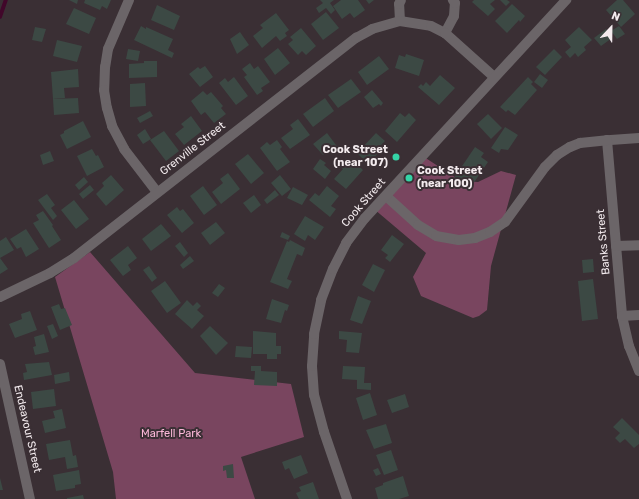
<!DOCTYPE html>
<html>
<head>
<meta charset="utf-8">
<style>
  body { margin:0 }
  #map { position:relative; width:639px; height:499px; overflow:hidden; background:#3a2f34; font-family:Rubik,sans-serif }
  div>[style] { position:absolute }
  [style*='--x'] { left:calc(var(--x)*1px); top:calc(var(--y)*1px); width:calc(var(--w)*1px); rotate:calc(var(--a)*1deg) }
  .green>* { inset:0; background:#79455f }
  .stream>* { height:3.5px; margin:-1.75px; padding:0 1.75px; transform-origin:1.75px; border-radius:1.75px; background:#41072a }
  .building>* { inset:0; background:#3c4944 }
  .minor>* { height:10px; margin:-5px; padding:0 5px; transform-origin:5px; border-radius:5px; background:#6b6568 }
  .dots>* { width:11px; height:11px; translate:-50% -50%; box-sizing:border-box; border:2px solid #3a2f34; border-radius:50% }
  span { translate:-50% -50%; white-space:nowrap; text-align:center; line-height:1.15; -webkit-text-stroke:4px #3a2f34; paint-order:stroke }
  .street-label { font-size:11px; color:#f3ebee }
  .poi-label { font-size:11px; color:#f3ebee; font-weight:700 }
  .right { translate:-100% -50%; text-align:right }
  .left { translate:0 -50%; text-align:left }
  .park-label { font-size:11px; color:#fbb7d8 }
  .north { position:absolute; left:591px; top:8px; width:40px; height:40px; -webkit-text-stroke:3px #3a2f34; paint-order:stroke; rotate:22deg; font-size:11px; font-weight:700; line-height:16px; text-align:center; color:#f3ebee }
  .north::after { content:''; display:block; margin:auto; width:14px; height:18px; background:#f3ebee; clip-path:polygon(50% 0,100% 100%,50% 72%,0 100%) }
</style>
</head>
<body>
<div id="map">
  <div class="green">
    <div style="clip-path:polygon(421px 155px,461px 181px,478px 182px,501px 171px,516px 175px,491px 266px,487px 310px,479px 316px,473px 318px,421px 296px,413px 277px,426px 253px,374px 209px)"></div>
    <div style="clip-path:polygon(90px 252px,195px 373px,291px 384px,304px 437px,241px 457px,255px 499px,116px 499px,113px 472px,55px 277px)"></div>
  </div>
  <div class="stream">
    <div style="--x:0;--y:17;--w:18;--a:-71"></div>
  </div>
  <div class="building">
    <div style="clip-path:polygon(69px 0,78px 0,77px 4px)"></div>
    <div style="clip-path:polygon(85px 0,111px 0,107px 9px,102px 6px,100px 10px,84px 3px)"></div>
    <div style="clip-path:polygon(320px 0,334px 0,330px 3px,335px 10px,331px 14px,326px 8px,319px 13px,316px 8px,323px 3px)"></div>
    <div style="clip-path:polygon(341px 0,358px 0,365px 10px,354px 18px,350px 13px,342px 19px,333px 6px)"></div>
    <div style="clip-path:polygon(366px 0,374px 0,369px 4px)"></div>
    <div style="clip-path:polygon(474px 0,495px 0,490px 4px,495px 9px,488px 16px,472px 2px)"></div>
    <div style="clip-path:polygon(500px 0,507px 0,510px 2px,506px 6px)"></div>
    <div style="clip-path:polygon(617px 0,623px 0,635px 14px,621px 27px,606px 10px)"></div>
    <div style="clip-path:polygon(512px 4px,525px 16px,520px 22px,519px 20px,507px 33px,495px 21px)"></div>
    <div style="clip-path:polygon(157px 5px,180px 16px,174px 30px,151px 20px)"></div>
    <div style="clip-path:polygon(74px 8px,96px 18px,89px 34px,66px 24px)"></div>
    <div style="clip-path:polygon(326px 12px,339px 28px,323px 40px,311px 24px)"></div>
    <div style="clip-path:polygon(276px 13px,289px 30px,285px 33px,287px 36px,280px 41px,276px 36px,262px 48px,253px 36px,263px 28px,260px 25px)"></div>
    <div style="clip-path:polygon(141px 26px,146px 29px,146px 27px,173px 39px,168px 50px,174px 53px,172px 58px,134px 40px)"></div>
    <div style="clip-path:polygon(619px 26px,625px 34px,617px 39px,611px 31px)"></div>
    <div style="clip-path:polygon(35px 27px,46px 29px,42px 42px,32px 40px)"></div>
    <div style="clip-path:polygon(579px 27px,592px 40px,584px 47px,586px 50px,578px 57px,575px 53px,570px 58px,565px 52px,571px 47px,565px 40px)"></div>
    <div style="clip-path:polygon(301px 28px,316px 46px,306px 55px,302px 51px,298px 55px,288px 44px,293px 40px,290px 37px)"></div>
    <div style="clip-path:polygon(606px 29px,612px 38px,601px 46px,594px 38px)"></div>
    <div style="clip-path:polygon(240px 32px,249px 45px,237px 54px,230px 39px)"></div>
    <div style="clip-path:polygon(57px 40px,82px 46px,77px 62px,53px 56px)"></div>
    <div style="clip-path:polygon(278px 48px,290px 63px,275px 75px,264px 59px)"></div>
    <div style="clip-path:polygon(128px 49px,140px 51px,138px 61px,126px 59px)"></div>
    <div style="clip-path:polygon(554px 49px,562px 57px,545px 75px,536px 67px)"></div>
    <div style="clip-path:polygon(406px 54px,424px 60px,419px 76px,395px 68px,399px 55px,405px 57px)"></div>
    <div style="clip-path:polygon(379px 56px,389px 69px,367px 85px,358px 72px)"></div>
    <div style="clip-path:polygon(144px 61px,157px 61px,157px 77px,129px 78px,129px 64px,144px 63px)"></div>
    <div style="clip-path:polygon(250px 63px,254px 69px,258px 66px,270px 82px,261px 88px,263px 91px,257px 95px,244px 77px,247px 75px,242px 69px)"></div>
    <div style="clip-path:polygon(205px 66px,213px 77px,200px 87px,189px 74px,198px 67px,200px 69px)"></div>
    <div style="clip-path:polygon(78px 69px,79px 87px,64px 88px,65px 98px,53px 99px,51px 72px)"></div>
    <div style="clip-path:polygon(540px 74px,548px 80px,542px 88px,534px 82px)"></div>
    <div style="clip-path:polygon(440px 75px,455px 88px,439px 105px,418px 87px,421px 84px,423px 86px,426px 82px,430px 86px)"></div>
    <div style="clip-path:polygon(234px 77px,248px 96px,236px 105px,219px 83px,225px 78px,228px 82px)"></div>
    <div style="clip-path:polygon(528px 77px,533px 82px,531px 84px,537px 90px,515px 115px,508px 110px,506px 112px,500px 107px)"></div>
    <div style="clip-path:polygon(351px 79px,361px 92px,338px 108px,328px 95px)"></div>
    <div style="clip-path:polygon(145px 83px,146px 106px,130px 107px,130px 84px)"></div>
    <div style="clip-path:polygon(372px 90px,383px 103px,381px 106px,379px 104px,373px 108px,364px 97px)"></div>
    <div style="clip-path:polygon(203px 91px,207px 95px,211px 92px,223px 106px,221px 108px,226px 114px,214px 123px,205px 112px,201px 115px,191px 101px)"></div>
    <div style="clip-path:polygon(78px 98px,79px 113px,54px 115px,53px 99px)"></div>
    <div style="clip-path:polygon(325px 98px,334px 111px,313px 127px,303px 114px)"></div>
    <div style="clip-path:polygon(150px 111px,153px 116px,140px 123px,137px 118px)"></div>
    <div style="clip-path:polygon(400px 113px,405px 117px,409px 113px,416px 120px,397px 142px,385px 131px)"></div>
    <div style="clip-path:polygon(488px 114px,502px 128px,491px 139px,477px 124px)"></div>
    <div style="clip-path:polygon(191px 116px,202px 131px,184px 145px,175px 134px,184px 127px,181px 124px)"></div>
    <div style="clip-path:polygon(298px 119px,310px 135px,290px 149px,281px 138px,293px 129px,290px 125px)"></div>
    <div style="clip-path:polygon(83px 121px,91px 137px,67px 149px,60px 135px,64px 133px,64px 131px)"></div>
    <div style="clip-path:polygon(505px 127px,518px 135px,508px 150px,501px 149px,499px 153px,491px 148px)"></div>
    <div style="clip-path:polygon(145px 129px,151px 139px,143px 144px,137px 135px)"></div>
    <div style="clip-path:polygon(164px 131px,179px 151px,166px 161px,150px 140px)"></div>
    <div style="clip-path:polygon(327px 133px,339px 149px,335px 153px,331px 148px,323px 155px,313px 144px)"></div>
    <div style="clip-path:polygon(376px 133px,385px 141px,379px 147px,381px 150px,368px 164px,357px 153px)"></div>
    <div style="clip-path:polygon(277px 140px,282px 147px,280px 149px,290px 162px,277px 171px,260px 148px,267px 142px,270px 145px)"></div>
    <div style="clip-path:polygon(475px 147px,484px 153px,481px 157px,488px 162px,473px 184px,466px 179px,463px 183px,454px 178px)"></div>
    <div style="clip-path:polygon(92px 149px,96px 156px,98px 155px,104px 167px,87px 176px,77px 156px)"></div>
    <div style="clip-path:polygon(50px 151px,54px 161px,43px 165px,40px 155px)"></div>
    <div style="clip-path:polygon(248px 154px,264px 173px,251px 184px,235px 164px)"></div>
    <div style="clip-path:polygon(346px 158px,355px 167px,357px 164px,363px 170px,346px 189px,334px 179px,343px 169px,339px 166px)"></div>
    <div style="clip-path:polygon(320px 159px,326px 163px,324px 165px,331px 171px,325px 179px,313px 169px)"></div>
    <div style="clip-path:polygon(228px 173px,240px 189px,221px 204px,212px 192px,223px 183px,220px 179px)"></div>
    <div style="clip-path:polygon(111px 175px,124px 190px,106px 206px,96px 194px,104px 186px,102px 183px)"></div>
    <div style="clip-path:polygon(280px 175px,291px 189px,282px 196px,271px 183px)"></div>
    <div style="clip-path:polygon(84px 177px,88px 182px,79px 190px,75px 185px)"></div>
    <div style="clip-path:polygon(90px 185px,94px 190px,83px 199px,79px 194px)"></div>
    <div style="clip-path:polygon(203px 186px,217px 205px,204px 215px,190px 196px)"></div>
    <div style="clip-path:polygon(327px 186px,339px 196px,331px 206px,336px 209px,330px 217px,309px 200px,315px 193px,319px 196px)"></div>
    <div style="clip-path:polygon(293px 187px,308px 195px,302px 205px,287px 198px)"></div>
    <div style="clip-path:polygon(275px 190px,279px 195px,267px 204px,264px 200px)"></div>
    <div style="clip-path:polygon(47px 194px,55px 205px,51px 208px,57px 216px,53px 220px,38px 200px)"></div>
    <div style="clip-path:polygon(254px 195px,261px 205px,251px 213px,243px 203px)"></div>
    <div style="clip-path:polygon(74px 200px,89px 219px,76px 229px,61px 210px)"></div>
    <div style="clip-path:polygon(177px 207px,180px 211px,183px 209px,194px 223px,182px 233px,167px 215px)"></div>
    <div style="clip-path:polygon(43px 211px,53px 225px,52px 226px,61px 240px,49px 248px,33px 223px,39px 220px,36px 215px)"></div>
    <div style="clip-path:polygon(305px 216px,324px 227px,315px 240px,308px 235px,305px 241px,294px 234px)"></div>
    <div style="clip-path:polygon(216px 222px,225px 233px,210px 245px,201px 233px)"></div>
    <div style="clip-path:polygon(161px 224px,171px 236px,151px 251px,142px 239px)"></div>
    <div style="clip-path:polygon(26px 229px,39px 249px,26px 257px,21px 247px,17px 249px,10px 239px)"></div>
    <div style="clip-path:polygon(282px 232px,290px 236px,288px 240px,280px 237px)"></div>
    <div style="clip-path:polygon(392px 235px,404px 244px,390px 262px,385px 258px,388px 255px,381px 250px)"></div>
    <div style="clip-path:polygon(6px 237px,14px 250px,0 258px,8px 269px,0 274px,0 241px)"></div>
    <div style="clip-path:polygon(290px 240px,305px 248px,302px 256px,297px 254px,287px 279px,292px 281px,288px 289px,270px 282px,287px 241px,289px 242px)"></div>
    <div style="clip-path:polygon(180px 242px,188px 253px,184px 257px,175px 246px)"></div>
    <div style="clip-path:polygon(128px 246px,137px 258px,128px 265px,131px 270px,123px 276px,110px 260px)"></div>
    <div style="clip-path:polygon(190px 256px,194px 261px,183px 269px,180px 265px)"></div>
    <div style="clip-path:polygon(593px 259px,594px 272px,583px 273px,582px 260px)"></div>
    <div style="clip-path:polygon(373px 264px,385px 270px,374px 292px,362px 285px)"></div>
    <div style="clip-path:polygon(149px 266px,157px 278px,152px 282px,143px 270px)"></div>
    <div style="clip-path:polygon(593px 279px,598px 319px,582px 321px,578px 281px)"></div>
    <div style="clip-path:polygon(165px 281px,181px 303px,167px 313px,151px 291px)"></div>
    <div style="clip-path:polygon(219px 284px,225px 288px,218px 297px,212px 293px)"></div>
    <div style="clip-path:polygon(358px 296px,371px 301px,362px 324px,350px 320px)"></div>
    <div style="clip-path:polygon(272px 299px,289px 305px,287px 311px,285px 310px,281px 323px,266px 319px)"></div>
    <div style="clip-path:polygon(187px 300px,193px 306px,197px 302px,201px 306px,197px 310px,204px 316px,192px 329px,175px 314px)"></div>
    <div style="clip-path:polygon(59px 304px,61px 309px,65px 308px,72px 325px,60px 330px,51px 307px)"></div>
    <div style="clip-path:polygon(30px 311px,37px 330px,15px 338px,9px 324px,22px 319px,21px 314px)"></div>
    <div style="clip-path:polygon(53px 324px,58px 336px,52px 339px,47px 326px)"></div>
    <div style="clip-path:polygon(210px 326px,228px 343px,216px 355px,200px 336px)"></div>
    <div style="clip-path:polygon(253px 331px,276px 333px,276px 346px,281px 346px,281px 354px,277px 354px,277px 359px,267px 359px,267px 354px,253px 354px)"></div>
    <div style="clip-path:polygon(339px 331px,362px 333px,359px 353px,346px 352px,347px 340px,339px 339px)"></div>
    <div style="clip-path:polygon(44px 334px,49px 352px,35px 355px,33px 347px,36px 346px,34px 337px)"></div>
    <div style="clip-path:polygon(236px 346px,252px 347px,251px 358px,235px 357px)"></div>
    <div style="clip-path:polygon(49px 362px,52px 375px,24px 380px,23px 373px,27px 372px,25px 364px)"></div>
    <div style="clip-path:polygon(251px 366px,261px 366px,261px 371px,277px 372px,277px 386px,254px 385px,255px 371px,251px 371px)"></div>
    <div style="clip-path:polygon(343px 366px,365px 367px,364px 383px,371px 383px,371px 390px,357px 389px,357px 380px,342px 379px)"></div>
    <div style="clip-path:polygon(69px 372px,70px 381px,55px 384px,54px 375px)"></div>
    <div style="clip-path:polygon(54px 389px,56px 406px,33px 409px,31px 392px)"></div>
    <div style="clip-path:polygon(370px 393px,377px 415px,363px 420px,356px 398px)"></div>
    <div style="clip-path:polygon(405px 394px,409px 407px,392px 413px,387px 400px)"></div>
    <div style="clip-path:polygon(62px 409px,66px 428px,45px 433px,42px 421px,55px 418px,53px 411px)"></div>
    <div style="clip-path:polygon(622px 418px,639px 435px,639px 444px,634px 448px,625px 439px,620px 443px,615px 438px,620px 433px,613px 427px)"></div>
    <div style="clip-path:polygon(386px 424px,392px 443px,374px 449px,366px 430px)"></div>
    <div style="clip-path:polygon(70px 440px,73px 456px,76px 455px,78px 467px,67px 469px,65px 457px,49px 460px,46px 444px)"></div>
    <div style="clip-path:polygon(391px 450px,398px 470px,384px 475px,376px 455px)"></div>
    <div style="clip-path:polygon(301px 455px,308px 473px,294px 479px,289px 468px,285px 470px,282px 462px)"></div>
    <div style="clip-path:polygon(233px 464px,234px 478px,227px 478px,226px 470px,223px 471px,223px 466px)"></div>
    <div style="clip-path:polygon(378px 468px,381px 474px,376px 476px,373px 470px)"></div>
    <div style="clip-path:polygon(79px 470px,81px 484px,75px 485px,75px 488px,56px 491px,53px 475px)"></div>
    <div style="clip-path:polygon(403px 476px,409px 496px,399px 499px,378px 499px,375px 488px,383px 485px,383px 483px)"></div>
    <div style="clip-path:polygon(0 478px,3px 490px,0 490px)"></div>
    <div style="clip-path:polygon(313px 482px,319px 499px,299px 499px,296px 493px,301px 491px,299px 487px)"></div>
    <div style="clip-path:polygon(83px 495px,84px 499px,67px 499px,67px 498px)"></div>
  </div>
  <div class="minor">
    <div style="--x:129;--y:0;--w:53;--a:113.2"></div>
    <div style="--x:108;--y:49;--w:18;--a:99"></div>
    <div style="--x:105;--y:67;--w:23;--a:92"></div>
    <div style="--x:104;--y:90;--w:18;--a:81"></div>
    <div style="--x:107;--y:108;--w:19;--a:74"></div>
    <div style="--x:112;--y:126;--w:26;--a:62"></div>
    <div style="--x:124;--y:149;--w:54;--a:52.5"></div>
    <div style="--x:400;--y:21;--w:17;--a:-93"></div>
    <div style="--x:399;--y:4;--w:4;--a:-63"></div>
    <div style="--x:445;--y:33;--w:19;--a:-62"></div>
    <div style="--x:454;--y:16;--w:13;--a:-86"></div>
    <div style="--x:455;--y:3;--w:4;--a:-124"></div>
    <div style="--x:639;--y:138;--w:32;--a:176"></div>
    <div style="--x:607;--y:140;--w:177;--a:85.1"></div>
    <div style="--x:622;--y:316;--w:31;--a:77"></div>
    <div style="--x:629;--y:346;--w:27;--a:68"></div>
    <div style="--x:386;--y:196;--w:43;--a:42.2"></div>
    <div style="--x:418;--y:225;--w:21;--a:31"></div>
    <div style="--x:436;--y:236;--w:23;--a:10"></div>
    <div style="--x:459;--y:240;--w:16;--a:-7"></div>
    <div style="--x:475;--y:238;--w:16;--a:-22"></div>
    <div style="--x:490;--y:232;--w:18;--a:-34"></div>
    <div style="--x:505;--y:222;--w:68;--a:-54"></div>
    <div style="--x:545;--y:167;--w:17;--a:-45"></div>
    <div style="--x:557;--y:155;--w:15;--a:-32"></div>
    <div style="--x:570;--y:147;--w:11;--a:-22"></div>
    <div style="--x:580;--y:143;--w:27;--a:-6"></div>
    <div style="--x:616;--y:246;--w:23;--a:-2"></div>
    <div style="--x:0;--y:297;--w:55;--a:-25.6"></div>
    <div style="--x:50;--y:273;--w:28;--a:-32"></div>
    <div style="--x:74;--y:258;--w:358;--a:-38"></div>
    <div style="--x:356;--y:38;--w:18;--a:-29"></div>
    <div style="--x:372;--y:29;--w:29;--a:-16"></div>
    <div style="--x:400;--y:21;--w:31;--a:9"></div>
    <div style="--x:431;--y:26;--w:16;--a:27"></div>
    <div style="--x:445;--y:33;--w:66;--a:41.9"></div>
    <div style="--x:622;--y:316;--w:17;--a:-3"></div>
    <div style="--x:0;--y:364;--w:138;--a:77.5"></div>
    <div style="--x:347;--y:499;--w:71;--a:-108.9"></div>
    <div style="--x:324;--y:432;--w:38;--a:-105"></div>
    <div style="--x:314;--y:395;--w:29;--a:-94"></div>
    <div style="--x:312;--y:366;--w:32;--a:-86"></div>
    <div style="--x:314;--y:334;--w:35;--a:-78"></div>
    <div style="--x:321;--y:300;--w:33;--a:-69"></div>
    <div style="--x:333;--y:269;--w:29;--a:-63"></div>
    <div style="--x:346;--y:243;--w:31;--a:-53"></div>
    <div style="--x:365;--y:218;--w:297;--a:-47.3"></div>
  </div>
  <div class="dots">
    <div style="left:396px;top:157px;background:#35d4a7"></div>
    <div style="left:409px;top:178px;background:#35d4a7"></div>
  </div>
  <div class="street-label">
    <span style="left:193px;top:149px;rotate:-38deg">Grenville Street</span>
    <span style="left:364px;top:203px;rotate:-49deg">Cook Street</span>
    <span style="left:604px;top:242px;rotate:-95deg">Banks Street</span>
    <span style="left:27px;top:429px;rotate:77deg">Endeavour Street</span>
  </div>
  <div class="poi-label">
    <span class="right" style="left:388px;top:157px">Cook Street<br>(near 107)</span>
    <span class="left" style="left:417px;top:178px">Cook Street<br>(near 100)</span>
  </div>
  <div class="park-label">
    <span style="left:171px;top:434px">Marfell Park</span>
  </div>
  <div class="north">N</div>
</div>
</body>
</html>
